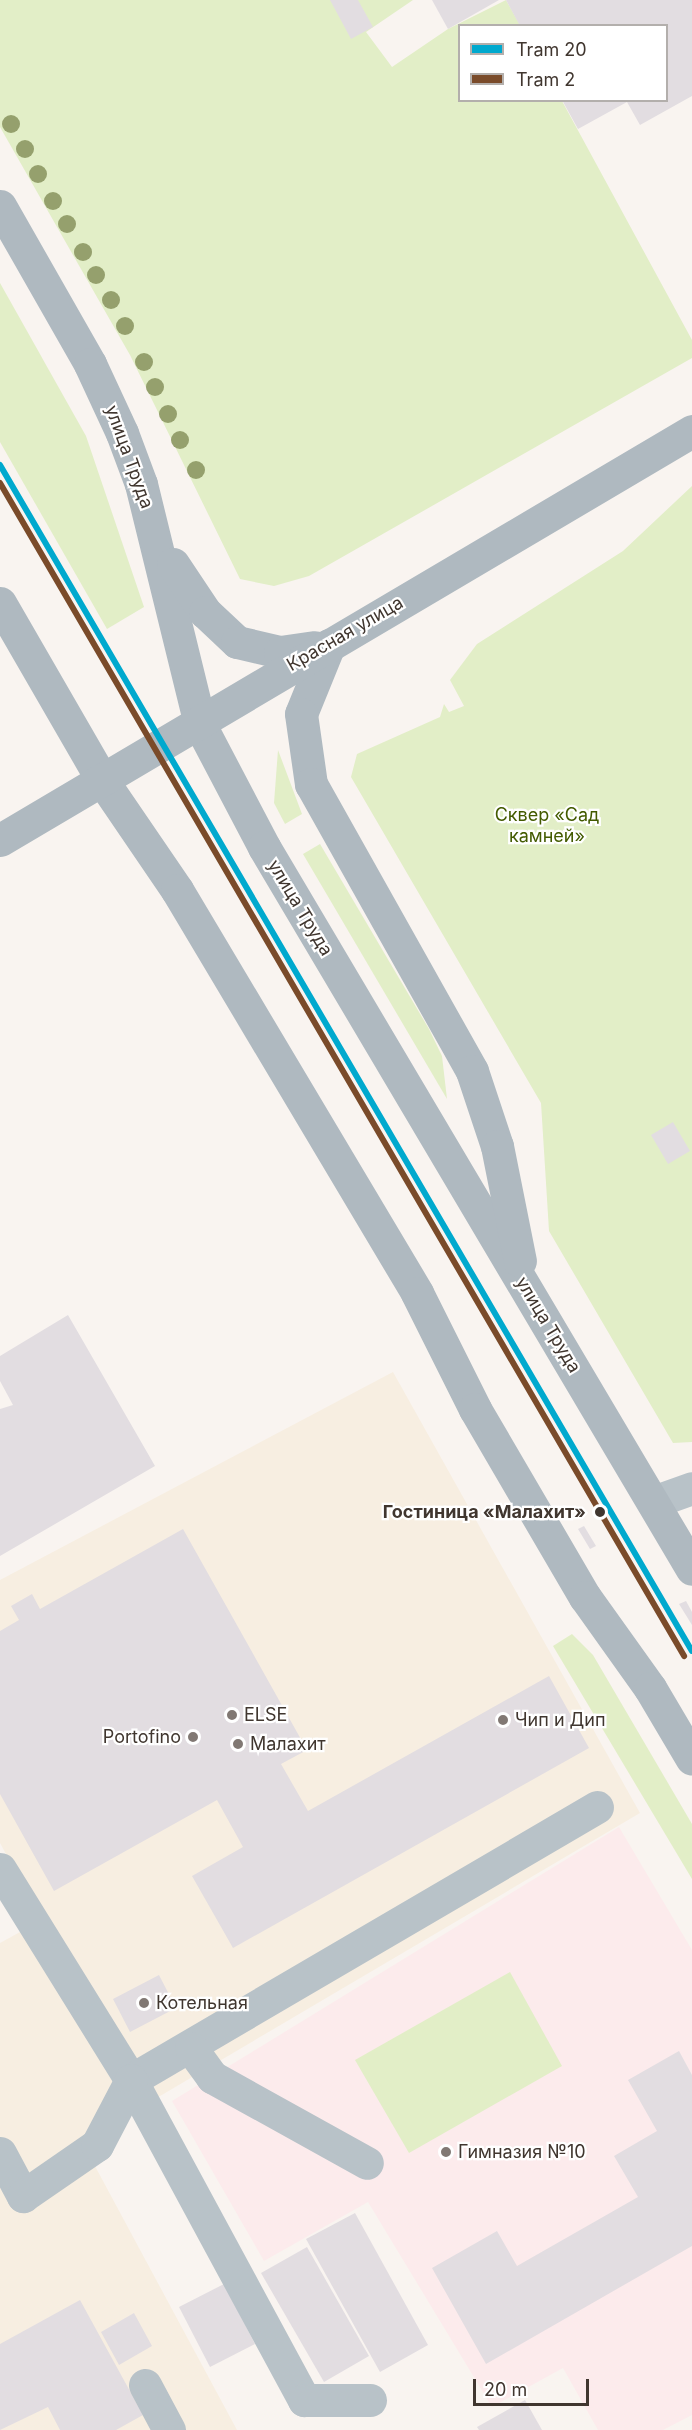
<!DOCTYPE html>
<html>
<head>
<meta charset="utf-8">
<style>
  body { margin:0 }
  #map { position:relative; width:692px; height:2430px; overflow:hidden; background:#f9f4f0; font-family:Inter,sans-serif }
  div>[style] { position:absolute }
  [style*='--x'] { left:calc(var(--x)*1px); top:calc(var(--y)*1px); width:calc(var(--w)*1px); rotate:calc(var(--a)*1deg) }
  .commercial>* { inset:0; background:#f7eee1 }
  .education>* { inset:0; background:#fcebec }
  .green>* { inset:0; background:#e2eec7 }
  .building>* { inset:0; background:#e2dde1 }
  .minor>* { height:33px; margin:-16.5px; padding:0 16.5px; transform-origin:16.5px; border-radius:16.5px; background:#b8c2c8 }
  .major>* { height:33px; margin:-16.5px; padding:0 16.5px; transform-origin:16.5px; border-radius:16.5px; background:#afb9c0 }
  .tram-1>* { height:6px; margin:-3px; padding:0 3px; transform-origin:3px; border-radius:3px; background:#00a9ce }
  .tram-2>* { height:6px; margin:-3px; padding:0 3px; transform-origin:3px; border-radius:3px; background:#7a4b2a }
  .trees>* { width:18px; height:18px; margin:-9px; border-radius:50%; background:#95a06d }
  .dots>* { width:16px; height:16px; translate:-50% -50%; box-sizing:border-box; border:3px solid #fff; border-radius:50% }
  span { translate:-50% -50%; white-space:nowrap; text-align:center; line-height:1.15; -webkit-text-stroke:4.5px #fff; paint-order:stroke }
  .street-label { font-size:18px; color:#40362f }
  .park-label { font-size:18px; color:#435b01 }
  .stop-label { font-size:18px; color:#40362f; font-weight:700 }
  .right { translate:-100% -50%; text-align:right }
  .poi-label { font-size:18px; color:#40362f }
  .left { translate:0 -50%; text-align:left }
  .legend { position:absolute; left:458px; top:24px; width:210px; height:78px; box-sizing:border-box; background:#fff; border:2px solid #b3afac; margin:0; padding:8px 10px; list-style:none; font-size:18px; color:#40362f }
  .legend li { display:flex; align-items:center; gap:12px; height:30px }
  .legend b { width:30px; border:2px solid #b3afac }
  .scale { position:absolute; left:473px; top:2379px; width:116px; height:27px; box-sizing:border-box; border:3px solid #40362f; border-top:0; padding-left:8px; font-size:18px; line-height:21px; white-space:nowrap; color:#40362f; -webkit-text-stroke:4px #fff; paint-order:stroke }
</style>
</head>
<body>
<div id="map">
  <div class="commercial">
    <div style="clip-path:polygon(393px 1372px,640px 1813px,82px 2142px,237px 2430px,0 2430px,0 1943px,42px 1920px,0 1843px,0 1580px)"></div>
  </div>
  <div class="education">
    <div style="clip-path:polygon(619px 1827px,692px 1950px,692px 2415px,663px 2430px,598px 2430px,563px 2368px,492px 2407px,368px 2202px,264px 2261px,172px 2101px)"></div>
  </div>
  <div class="green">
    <div style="clip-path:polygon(0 0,413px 0,366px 32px,392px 67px,448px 29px,506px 0,520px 25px,460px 26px,460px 100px,562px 101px,692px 340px,692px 358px,309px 576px,274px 586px,240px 579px,130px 355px,0 127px)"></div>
    <div style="clip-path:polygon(0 283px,86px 436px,144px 607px,107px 629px,0 442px)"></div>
    <div style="clip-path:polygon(692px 486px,692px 1442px,673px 1443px,549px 1231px,541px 1103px,351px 777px,357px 754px,440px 717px,444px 704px,449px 712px,464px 706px,450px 680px,477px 644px,623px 551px)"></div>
    <div style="clip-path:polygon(278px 750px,302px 814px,285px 824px,274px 803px)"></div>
    <div style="clip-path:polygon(320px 844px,429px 1029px,442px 1056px,447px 1099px,303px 854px)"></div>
    <div style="clip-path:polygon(572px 1634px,593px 1655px,692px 1824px,692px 1879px,553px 1646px)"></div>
    <div style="clip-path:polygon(510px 1972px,562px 2066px,409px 2153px,355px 2060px)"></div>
  </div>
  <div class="building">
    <div style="clip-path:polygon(330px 0,358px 0,373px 27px,351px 39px)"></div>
    <div style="clip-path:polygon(432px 0,499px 0,448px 29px)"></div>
    <div style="clip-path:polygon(506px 0,692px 0,692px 96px,640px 125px,627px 102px,578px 129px,562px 100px,666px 100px,666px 26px,520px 26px)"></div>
    <div style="clip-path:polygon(673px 1122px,690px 1151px,668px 1164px,651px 1135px)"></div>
    <div style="clip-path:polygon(68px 1315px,155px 1466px,0 1556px,0 1409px,13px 1405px,0 1381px,0 1356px)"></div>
    <div style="clip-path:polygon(584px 1526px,596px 1546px,590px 1549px,578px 1529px)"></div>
    <div style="clip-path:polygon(183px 1529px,307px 1750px,281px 1764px,308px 1811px,549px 1676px,589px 1748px,233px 1948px,192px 1876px,243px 1847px,217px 1800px,54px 1891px,0 1794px,0 1631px,19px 1620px,11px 1606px,32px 1594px,40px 1609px)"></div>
    <div style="clip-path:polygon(686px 1601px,692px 1612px,692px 1625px,679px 1604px)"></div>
    <div style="clip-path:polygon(159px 1975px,176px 2008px,130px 2032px,113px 1999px)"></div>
    <div style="clip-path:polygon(679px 2051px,692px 2075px,692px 2246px,486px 2364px,432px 2268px,497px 2231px,517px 2266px,638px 2197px,614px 2156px,657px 2131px,628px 2080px)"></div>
    <div style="clip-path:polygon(355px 2213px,428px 2345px,380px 2372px,306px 2239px)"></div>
    <div style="clip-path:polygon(307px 2247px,369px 2356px,324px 2382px,261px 2273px)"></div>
    <div style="clip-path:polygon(224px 2284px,255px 2344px,210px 2367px,179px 2307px)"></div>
    <div style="clip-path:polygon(80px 2300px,143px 2415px,116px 2430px,60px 2430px,48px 2407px,0 2430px,0 2344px)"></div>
    <div style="clip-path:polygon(134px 2313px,152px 2346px,119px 2365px,101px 2332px)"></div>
    <div style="clip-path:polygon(525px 2400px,542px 2430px,479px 2430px,477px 2427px)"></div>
  </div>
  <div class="minor">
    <div style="--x:653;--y:1502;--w:41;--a:-19.7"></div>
    <div style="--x:0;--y:1869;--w:248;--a:58.2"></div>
    <div style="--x:131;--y:2080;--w:540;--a:-30.36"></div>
    <div style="--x:191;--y:2048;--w:36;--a:54"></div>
    <div style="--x:212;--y:2077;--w:177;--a:29"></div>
    <div style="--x:131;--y:2080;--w:364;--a:61.6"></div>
    <div style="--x:304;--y:2400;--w:66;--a:0"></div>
    <div style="--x:0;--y:2153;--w:49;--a:61.9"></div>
    <div style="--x:23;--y:2196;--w:90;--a:-34.6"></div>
    <div style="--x:97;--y:2145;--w:73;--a:-62.4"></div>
    <div style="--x:145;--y:2385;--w:51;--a:61.9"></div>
  </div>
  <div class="major">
    <div style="--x:0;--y:206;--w:182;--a:60.3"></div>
    <div style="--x:90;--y:364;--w:76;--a:65.1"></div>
    <div style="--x:122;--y:433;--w:54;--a:69.6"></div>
    <div style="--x:141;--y:484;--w:248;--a:76.2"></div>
    <div style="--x:200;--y:725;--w:138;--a:62.3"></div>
    <div style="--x:264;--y:847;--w:839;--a:59.34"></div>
    <div style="--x:173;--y:564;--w:58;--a:56.3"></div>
    <div style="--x:205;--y:612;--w:44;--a:43.2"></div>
    <div style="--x:237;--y:642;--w:44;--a:13.1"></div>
    <div style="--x:280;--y:652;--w:35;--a:-8"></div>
    <div style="--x:0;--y:603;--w:208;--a:60"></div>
    <div style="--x:104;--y:783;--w:130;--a:55.7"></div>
    <div style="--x:177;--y:890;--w:469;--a:59.2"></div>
    <div style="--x:417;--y:1293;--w:130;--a:63.4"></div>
    <div style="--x:475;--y:1409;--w:218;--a:59.7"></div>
    <div style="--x:585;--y:1597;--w:112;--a:54.5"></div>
    <div style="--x:650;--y:1688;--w:82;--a:59.4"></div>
    <div style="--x:329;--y:645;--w:74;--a:112.1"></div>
    <div style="--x:301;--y:714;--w:71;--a:81.9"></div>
    <div style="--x:311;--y:784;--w:329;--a:60.7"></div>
    <div style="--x:472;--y:1071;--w:79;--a:71.6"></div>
    <div style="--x:497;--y:1146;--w:117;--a:78.7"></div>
    <div style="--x:0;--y:840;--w:804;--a:-30.58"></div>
  </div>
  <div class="tram-1">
    <div style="--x:0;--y:465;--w:1373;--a:59.74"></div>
  </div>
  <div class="tram-2">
    <div style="--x:0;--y:483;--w:1358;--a:59.75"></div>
  </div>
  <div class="trees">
    <div style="left:11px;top:124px"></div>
    <div style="left:25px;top:149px"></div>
    <div style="left:38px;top:174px"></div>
    <div style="left:53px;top:201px"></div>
    <div style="left:67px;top:224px"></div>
    <div style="left:83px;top:252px"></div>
    <div style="left:96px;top:275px"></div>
    <div style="left:111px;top:300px"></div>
    <div style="left:125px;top:326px"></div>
    <div style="left:144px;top:362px"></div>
    <div style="left:155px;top:387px"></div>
    <div style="left:168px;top:414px"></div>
    <div style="left:180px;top:440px"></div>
    <div style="left:196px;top:470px"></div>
  </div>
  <div class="dots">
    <div style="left:600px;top:1512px;background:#40362f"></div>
    <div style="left:232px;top:1715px;background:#817873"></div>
    <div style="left:503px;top:1720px;background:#817873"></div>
    <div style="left:193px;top:1737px;background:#817873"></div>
    <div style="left:238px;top:1744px;background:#817873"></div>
    <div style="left:144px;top:2003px;background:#817873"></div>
    <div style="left:446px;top:2152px;background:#817873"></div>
  </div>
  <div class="street-label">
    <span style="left:129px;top:457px;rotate:70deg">улица Труда</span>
    <span style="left:345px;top:634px;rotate:-30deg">Красная улица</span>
    <span style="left:300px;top:908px;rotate:59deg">улица Труда</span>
    <span style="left:548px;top:1325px;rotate:59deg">улица Труда</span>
  </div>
  <div class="park-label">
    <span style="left:547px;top:826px">Сквер «Сад<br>камней»</span>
  </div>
  <div class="stop-label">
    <span class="right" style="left:586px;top:1512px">Гостиница «Малахит»</span>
  </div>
  <div class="poi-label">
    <span class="left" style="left:244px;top:1715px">ELSE</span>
    <span class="left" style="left:515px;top:1720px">Чип и Дип</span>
    <span class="right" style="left:181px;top:1737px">Portofino</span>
    <span class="left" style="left:250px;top:1744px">Малахит</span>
    <span class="left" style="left:156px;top:2003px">Котельная</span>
    <span class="left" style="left:458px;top:2152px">Гимназия №10</span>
  </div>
  <ul class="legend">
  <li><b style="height:8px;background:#00a9ce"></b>Tram 20</li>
  <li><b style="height:8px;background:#7a4b2a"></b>Tram 2</li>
  </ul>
  <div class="scale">20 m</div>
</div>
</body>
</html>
